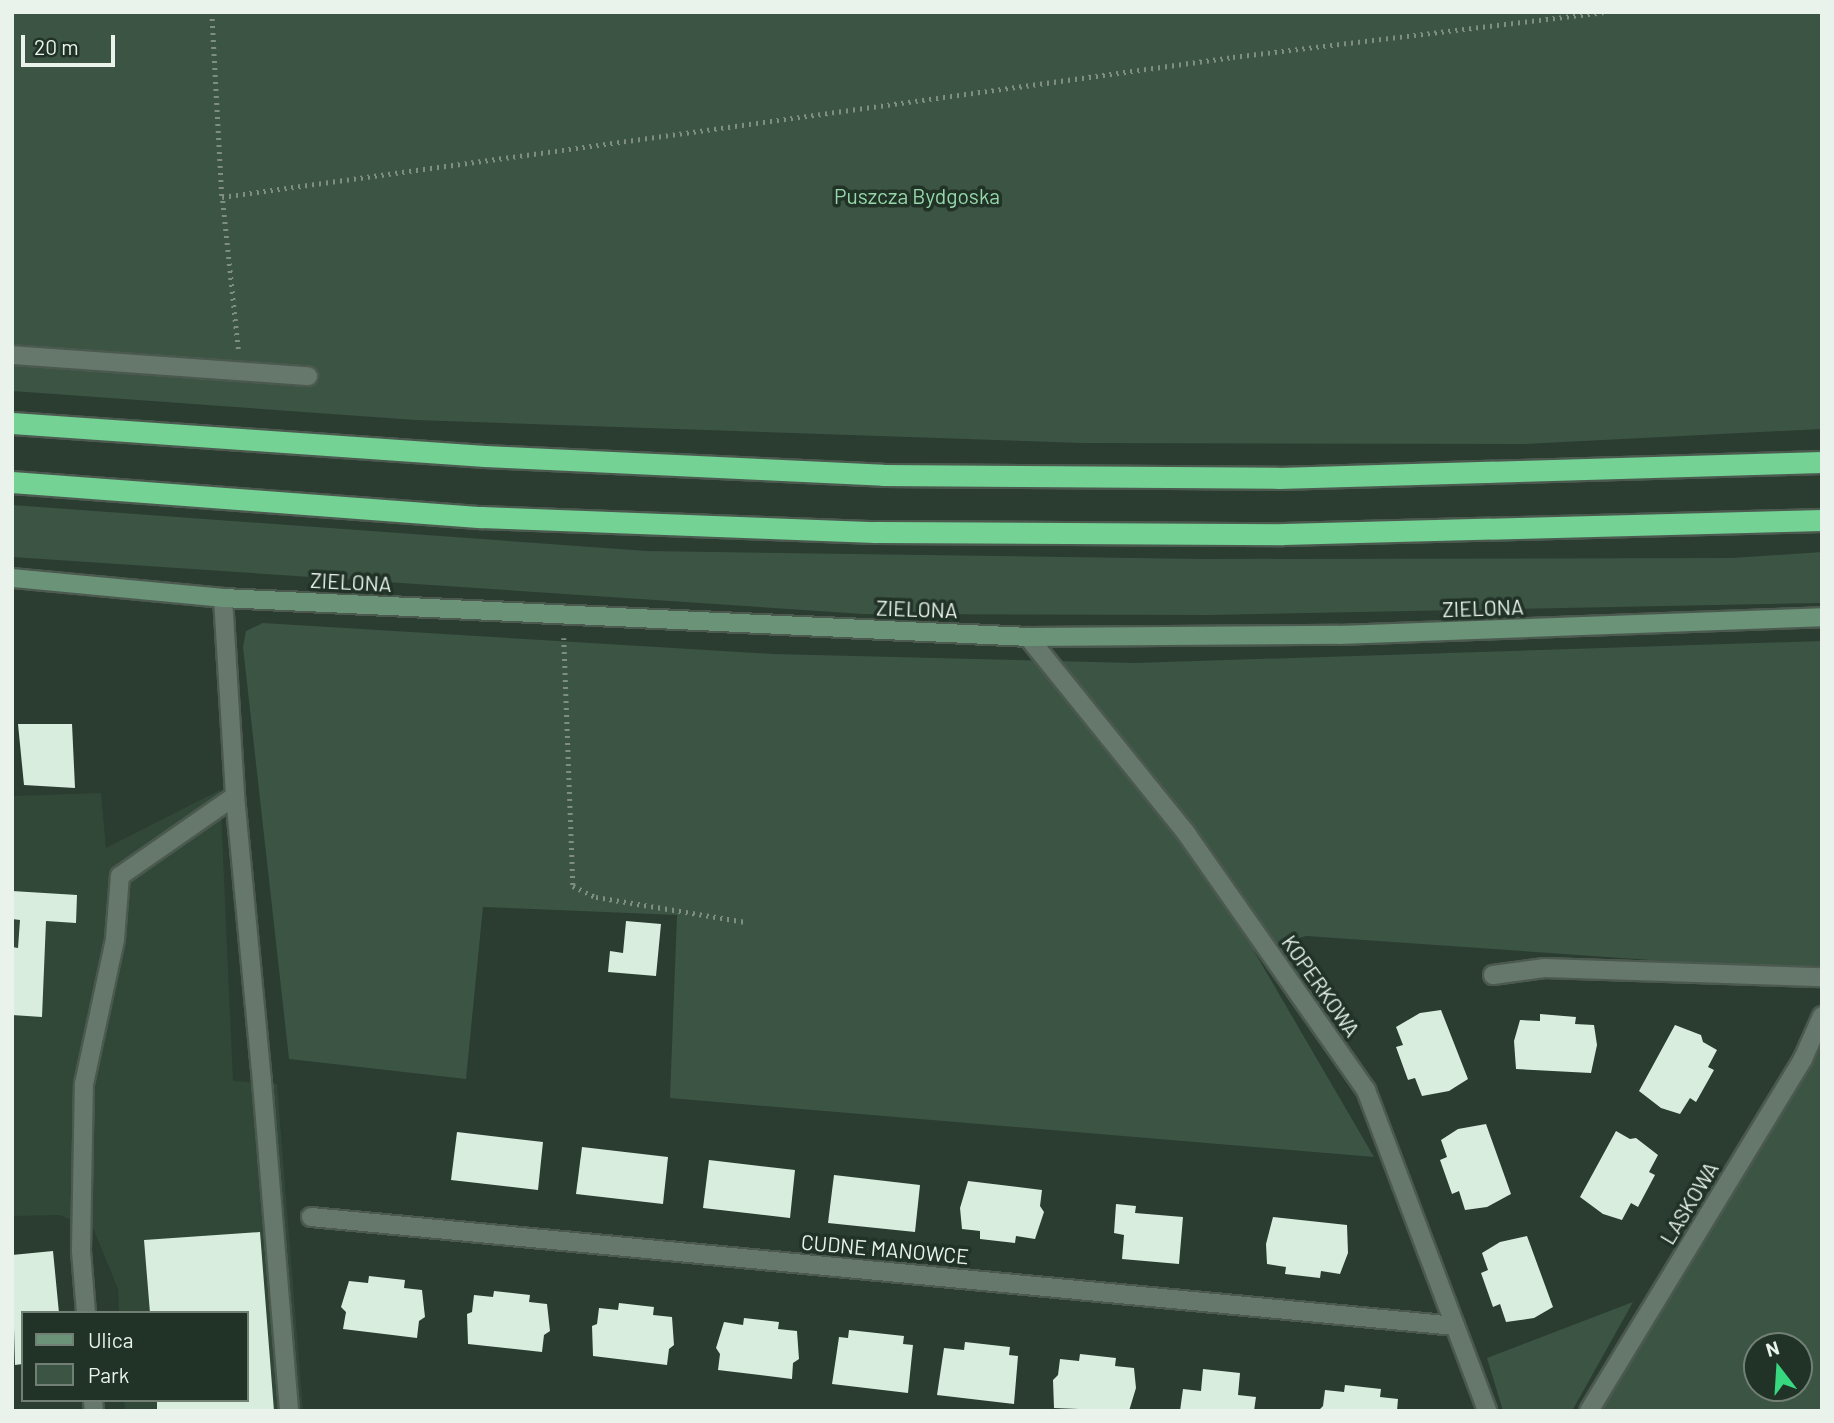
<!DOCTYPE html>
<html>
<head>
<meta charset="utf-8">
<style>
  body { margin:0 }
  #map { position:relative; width:1834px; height:1423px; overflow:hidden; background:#2b3c31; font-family:Barlow,sans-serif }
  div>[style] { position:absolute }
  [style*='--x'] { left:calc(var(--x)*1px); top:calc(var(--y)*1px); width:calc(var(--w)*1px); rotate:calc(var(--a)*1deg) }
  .built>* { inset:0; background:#314838 }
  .green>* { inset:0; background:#3c5443 }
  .building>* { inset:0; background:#d8edde }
  .path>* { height:4.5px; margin-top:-2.25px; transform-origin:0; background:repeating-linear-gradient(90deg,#808d84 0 2px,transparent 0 7px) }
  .roads { filter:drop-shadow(2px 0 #4b594f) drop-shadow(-2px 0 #4b594f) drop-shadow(0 2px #4b594f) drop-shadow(0 -2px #4b594f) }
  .lane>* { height:18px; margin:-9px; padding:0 9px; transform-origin:9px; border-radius:9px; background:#66786b }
  .street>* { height:18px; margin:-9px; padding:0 9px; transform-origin:9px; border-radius:9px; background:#66786b }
  .secondary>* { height:18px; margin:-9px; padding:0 9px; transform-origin:9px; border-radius:9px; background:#6a9378 }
  .highway>* { height:21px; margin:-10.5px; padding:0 10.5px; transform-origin:10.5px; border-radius:10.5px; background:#74d295 }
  span { translate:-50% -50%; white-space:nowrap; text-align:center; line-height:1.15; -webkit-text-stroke:7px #213227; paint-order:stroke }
  .park-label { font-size:21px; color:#96d8ab }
  .street-label { font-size:21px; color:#e9f3eb }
  .frame { position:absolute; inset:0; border:14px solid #e9f3eb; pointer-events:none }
  .legend { position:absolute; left:21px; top:1311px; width:228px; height:91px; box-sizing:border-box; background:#213227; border:2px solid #717f75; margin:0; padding:9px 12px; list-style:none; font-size:21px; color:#e9f3eb }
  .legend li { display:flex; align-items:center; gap:14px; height:35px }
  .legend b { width:35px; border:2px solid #717f75 }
  .north { position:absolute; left:1743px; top:1332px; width:70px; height:70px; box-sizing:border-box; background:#213227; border:2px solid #717f75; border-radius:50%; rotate:343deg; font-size:19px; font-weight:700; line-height:28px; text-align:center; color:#e9f3eb }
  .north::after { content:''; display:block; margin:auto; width:24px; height:32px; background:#37d880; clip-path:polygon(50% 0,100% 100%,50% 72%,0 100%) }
  .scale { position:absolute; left:21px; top:35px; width:94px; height:32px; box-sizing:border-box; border:4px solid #e9f3eb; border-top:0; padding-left:9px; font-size:21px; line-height:24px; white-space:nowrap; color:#e9f3eb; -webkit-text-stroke:5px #213227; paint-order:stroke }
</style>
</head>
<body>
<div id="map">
  <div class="built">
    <div style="clip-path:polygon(220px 790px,233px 1081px,277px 1084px,303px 1411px,125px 1411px,124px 1400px,247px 1400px,247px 1313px,119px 1313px,118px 1289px,93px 1228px,59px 1215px,12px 1216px,12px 796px,101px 793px,106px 848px)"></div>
  </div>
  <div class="green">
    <div style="clip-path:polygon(12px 12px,1822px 12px,1822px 429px,1525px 444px,1082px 443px,415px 420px,12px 391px)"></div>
    <div style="clip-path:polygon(12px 505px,647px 551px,1204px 559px,1732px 558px,1822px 552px,1822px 603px,1210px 615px,863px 614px,12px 557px)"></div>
    <div style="clip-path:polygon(263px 623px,773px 654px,1134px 663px,1822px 641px,1822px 972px,1306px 936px,1254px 951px,1374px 1157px,670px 1098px,677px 915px,483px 907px,466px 1079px,289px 1059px,243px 647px,246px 631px)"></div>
    <div style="clip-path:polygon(evenodd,1822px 1015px,1822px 1411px,1602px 1411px,1822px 1015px,1757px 1346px,1799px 1346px,1799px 1388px,1757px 1388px,1757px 1346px)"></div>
    <div style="clip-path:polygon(1633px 1302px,1572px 1411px,1503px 1411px,1487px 1358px)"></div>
  </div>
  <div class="building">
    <div style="clip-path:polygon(18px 724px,72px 724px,75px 788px,24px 785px)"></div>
    <div style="clip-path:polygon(12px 891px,77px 895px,76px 923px,46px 921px,42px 1017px,12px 1015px,12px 947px,18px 948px,20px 920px,12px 919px)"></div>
    <div style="clip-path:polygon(626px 921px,661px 924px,656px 976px,608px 972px,610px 951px,623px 953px)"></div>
    <div style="clip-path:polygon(1441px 1010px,1468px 1079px,1449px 1091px,1422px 1096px,1415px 1078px,1408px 1080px,1396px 1047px,1403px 1045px,1396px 1027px,1420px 1013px)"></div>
    <div style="clip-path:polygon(1540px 1014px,1576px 1017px,1575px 1024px,1594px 1025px,1597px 1045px,1591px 1073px,1516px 1069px,1514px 1041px,1520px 1020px,1540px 1021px)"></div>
    <div style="clip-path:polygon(1675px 1025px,1701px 1035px,1703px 1042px,1717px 1050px,1708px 1067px,1714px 1070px,1696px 1102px,1690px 1098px,1680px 1114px,1661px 1108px,1639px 1091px)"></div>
    <div style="clip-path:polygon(1486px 1124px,1511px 1194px,1487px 1207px,1465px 1210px,1459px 1191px,1452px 1194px,1440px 1160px,1447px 1157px,1441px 1140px,1458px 1129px)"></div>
    <div style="clip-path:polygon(1616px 1131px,1630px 1139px,1636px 1138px,1658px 1155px,1649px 1172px,1655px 1175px,1638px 1207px,1631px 1203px,1622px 1220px,1603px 1214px,1580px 1197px)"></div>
    <div style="clip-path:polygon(457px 1132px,543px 1142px,538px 1190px,451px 1180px)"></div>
    <div style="clip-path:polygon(582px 1147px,668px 1157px,663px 1204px,576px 1194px)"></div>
    <div style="clip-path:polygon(709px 1160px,795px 1170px,790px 1218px,703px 1208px)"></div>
    <div style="clip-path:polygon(834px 1175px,920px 1185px,915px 1232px,828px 1223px)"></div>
    <div style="clip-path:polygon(968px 1181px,1042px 1190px,1040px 1206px,1044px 1212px,1035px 1239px,1016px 1236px,1015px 1243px,980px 1239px,980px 1231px,962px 1229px,960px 1208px)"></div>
    <div style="clip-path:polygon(1116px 1204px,1136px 1206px,1135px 1213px,1183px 1217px,1179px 1264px,1122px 1259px,1124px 1235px,1114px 1233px)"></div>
    <div style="clip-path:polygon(1273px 1217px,1347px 1225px,1348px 1253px,1340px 1274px,1321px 1271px,1320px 1278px,1285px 1274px,1286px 1267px,1267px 1264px,1266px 1244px)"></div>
    <div style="clip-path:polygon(260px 1232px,274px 1411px,157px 1411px,157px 1400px,247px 1400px,247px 1313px,150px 1313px,144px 1240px)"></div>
    <div style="clip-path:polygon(1527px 1236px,1553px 1307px,1534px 1318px,1506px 1322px,1500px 1304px,1493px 1307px,1481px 1273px,1488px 1270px,1482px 1253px,1500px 1242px)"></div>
    <div style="clip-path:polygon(53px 1251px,59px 1313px,23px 1313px,23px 1364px,15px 1365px,12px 1255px)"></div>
    <div style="clip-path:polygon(369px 1276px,405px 1280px,404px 1288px,422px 1290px,425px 1317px,419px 1321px,417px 1338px,343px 1329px,346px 1312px,341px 1307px,349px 1281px,368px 1283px)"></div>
    <div style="clip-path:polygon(494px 1291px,530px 1295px,529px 1302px,547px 1304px,550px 1331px,544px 1335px,542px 1352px,468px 1344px,467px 1314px,472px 1312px,474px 1295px,493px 1297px)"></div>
    <div style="clip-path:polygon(619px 1303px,654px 1307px,653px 1315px,672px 1317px,674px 1345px,669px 1349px,667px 1365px,593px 1356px,592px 1326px,597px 1324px,599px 1308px,618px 1310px)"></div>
    <div style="clip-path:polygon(744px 1318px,779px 1322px,778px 1329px,797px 1331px,799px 1359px,793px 1363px,792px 1379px,718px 1370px,720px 1354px,716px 1348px,724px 1322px,743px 1325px)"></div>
    <div style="clip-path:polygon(849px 1330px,904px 1336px,903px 1344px,913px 1345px,908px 1393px,832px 1384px,839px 1337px,848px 1338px)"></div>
    <div style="clip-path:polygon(965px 1342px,1010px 1347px,1009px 1355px,1018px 1356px,1014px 1404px,937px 1395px,944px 1348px,964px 1350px)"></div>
    <div style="clip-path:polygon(1080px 1354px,1116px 1358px,1115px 1366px,1134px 1368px,1136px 1388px,1129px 1411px,1054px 1408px,1053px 1380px,1058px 1375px,1060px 1359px,1079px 1361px)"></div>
    <div style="clip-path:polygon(1203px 1369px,1240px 1373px,1238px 1395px,1256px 1397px,1254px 1411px,1180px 1411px,1183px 1389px,1201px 1391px)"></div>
    <div style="clip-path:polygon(1345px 1385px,1381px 1389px,1380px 1397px,1398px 1399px,1397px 1411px,1318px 1411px,1323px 1406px,1325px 1390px,1344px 1392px)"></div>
  </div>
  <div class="path">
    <div style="--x:212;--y:12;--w:185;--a:86.9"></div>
    <div style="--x:238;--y:349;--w:153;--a:-96"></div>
    <div style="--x:222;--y:197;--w:1021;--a:-7.88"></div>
    <div style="--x:1233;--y:57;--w:373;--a:-6.9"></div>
    <div style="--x:564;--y:638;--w:248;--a:87.9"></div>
    <div style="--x:573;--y:886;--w:25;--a:26"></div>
    <div style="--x:596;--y:897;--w:152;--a:9.5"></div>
  </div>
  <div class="roads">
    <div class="lane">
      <div style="--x:262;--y:1082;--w:330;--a:85.3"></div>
      <div style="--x:86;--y:1313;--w:62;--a:-94.6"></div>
      <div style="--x:81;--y:1251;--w:167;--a:-89"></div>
      <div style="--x:84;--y:1084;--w:148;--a:-77.9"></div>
      <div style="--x:115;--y:939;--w:63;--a:-85.5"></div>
      <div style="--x:120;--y:876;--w:140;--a:-34.8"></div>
      <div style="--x:93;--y:1400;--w:11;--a:85"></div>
    </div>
    <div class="street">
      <div style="--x:12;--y:355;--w:297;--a:4.1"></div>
      <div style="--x:223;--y:598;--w:198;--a:86.5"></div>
      <div style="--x:235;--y:796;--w:287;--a:84.6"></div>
      <div style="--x:1028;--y:637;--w:252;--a:51.1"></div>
      <div style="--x:1186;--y:833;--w:314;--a:55"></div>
      <div style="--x:1366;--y:1090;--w:343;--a:69.3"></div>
      <div style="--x:1493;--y:975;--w:52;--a:-7.7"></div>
      <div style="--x:1545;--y:968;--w:277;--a:1.9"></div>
      <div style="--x:311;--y:1217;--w:1149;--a:5.44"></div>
      <div style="--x:1589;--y:1411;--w:412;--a:-58.7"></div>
      <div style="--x:1803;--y:1059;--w:47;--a:-66.2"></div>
    </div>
    <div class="secondary">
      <div style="--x:12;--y:578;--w:212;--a:5.4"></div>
      <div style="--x:223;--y:598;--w:806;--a:2.77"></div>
      <div style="--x:1028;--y:637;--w:311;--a:-0.4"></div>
      <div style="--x:1339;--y:635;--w:483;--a:-2.1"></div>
    </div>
    <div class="highway">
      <div style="--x:12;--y:423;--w:474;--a:4"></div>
      <div style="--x:485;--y:456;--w:398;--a:2.7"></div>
      <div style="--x:883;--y:475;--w:395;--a:0.4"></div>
      <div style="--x:1278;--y:478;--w:544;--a:-1.68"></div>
      <div style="--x:12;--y:482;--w:470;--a:4.3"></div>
      <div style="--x:481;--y:517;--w:394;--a:2.2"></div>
      <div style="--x:875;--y:532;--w:408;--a:0.3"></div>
      <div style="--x:1283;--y:534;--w:539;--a:-1.49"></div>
    </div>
  </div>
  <div class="park-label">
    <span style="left:917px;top:196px">Puszcza Bydgoska</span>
  </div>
  <div class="street-label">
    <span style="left:351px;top:582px;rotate:3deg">ZIELONA</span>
    <span style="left:1483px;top:608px;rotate:-2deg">ZIELONA</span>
    <span style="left:917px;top:609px;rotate:2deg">ZIELONA</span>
    <span style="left:1321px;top:986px;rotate:55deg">KOPERKOWA</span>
    <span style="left:1689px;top:1203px;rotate:-59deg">LASKOWA</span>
    <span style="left:885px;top:1249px;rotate:5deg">CUDNE MANOWCE</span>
  </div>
  <div class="frame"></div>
  <ul class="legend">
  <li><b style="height:9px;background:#6a9378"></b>Ulica</li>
  <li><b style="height:19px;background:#3c5443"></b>Park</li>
  </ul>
  <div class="north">N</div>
  <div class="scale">20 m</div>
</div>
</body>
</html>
